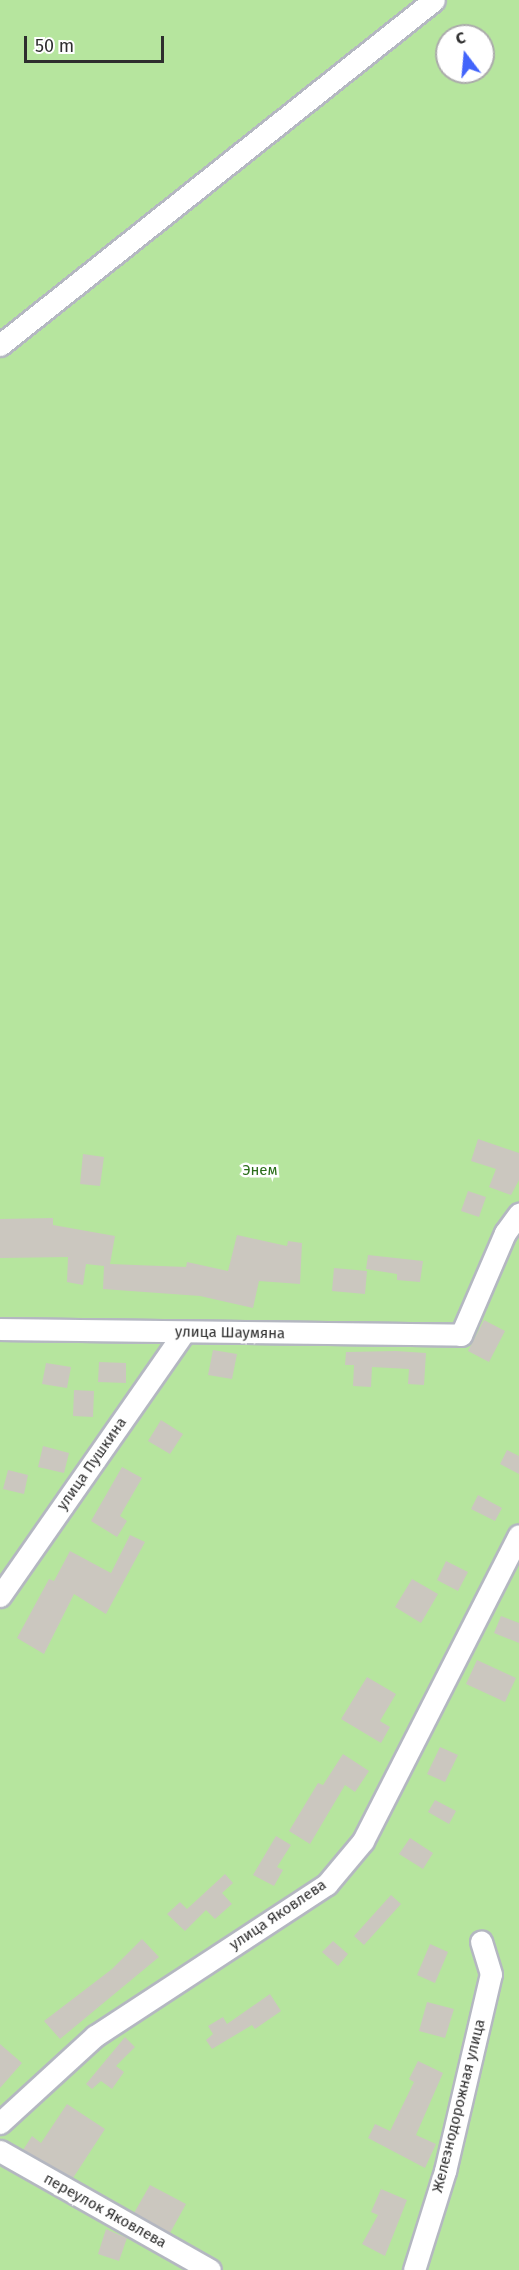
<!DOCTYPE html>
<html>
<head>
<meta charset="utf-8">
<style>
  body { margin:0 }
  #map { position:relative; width:519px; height:2270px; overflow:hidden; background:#efe9e1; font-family:"Fira Sans",sans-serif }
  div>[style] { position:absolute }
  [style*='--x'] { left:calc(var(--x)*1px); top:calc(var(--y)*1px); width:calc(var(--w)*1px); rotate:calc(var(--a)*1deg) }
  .green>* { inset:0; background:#b6e59e }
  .building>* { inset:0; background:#cbc7bf }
  .roads { filter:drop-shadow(2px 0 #b4b7c1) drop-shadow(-2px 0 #b4b7c1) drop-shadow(0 2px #b4b7c1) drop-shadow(0 -2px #b4b7c1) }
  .minor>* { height:21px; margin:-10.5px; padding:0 10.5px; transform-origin:10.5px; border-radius:10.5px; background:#fff }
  span { translate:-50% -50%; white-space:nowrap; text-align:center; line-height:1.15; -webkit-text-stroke:5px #fff; paint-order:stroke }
  .park-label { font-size:15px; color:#2c6e1b }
  .street-label { font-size:15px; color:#2e2e2e }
  .north { position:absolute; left:435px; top:24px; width:60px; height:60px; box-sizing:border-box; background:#fff; border:2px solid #ababab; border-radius:50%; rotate:344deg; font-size:16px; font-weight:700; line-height:24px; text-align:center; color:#2e2e2e }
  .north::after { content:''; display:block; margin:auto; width:21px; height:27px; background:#4264fb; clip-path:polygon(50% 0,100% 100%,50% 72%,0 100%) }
  .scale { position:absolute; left:24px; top:36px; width:140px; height:27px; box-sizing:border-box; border:3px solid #2e2e2e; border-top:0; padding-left:8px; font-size:18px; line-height:21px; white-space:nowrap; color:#2e2e2e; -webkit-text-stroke:4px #fff; paint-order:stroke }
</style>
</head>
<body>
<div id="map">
  <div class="green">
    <div style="clip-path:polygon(evenodd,0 0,519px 0,519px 2270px,0 2270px,0 0,447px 36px,483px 36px,483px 72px,447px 72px,447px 36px)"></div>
  </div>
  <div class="building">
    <div style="clip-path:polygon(478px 1139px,519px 1153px,519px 1180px,511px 1195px,489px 1187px,496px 1169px,471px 1161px)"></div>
    <div style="clip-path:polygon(83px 1154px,104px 1157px,100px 1186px,80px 1184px)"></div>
    <div style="clip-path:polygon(468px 1191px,486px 1197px,479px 1217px,461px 1211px)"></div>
    <div style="clip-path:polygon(53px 1218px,53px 1225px,115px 1236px,110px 1264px,186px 1267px,187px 1262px,228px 1271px,237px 1235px,287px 1246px,288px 1241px,302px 1243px,300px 1284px,259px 1281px,253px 1308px,200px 1296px,103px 1289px,104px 1266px,86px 1264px,83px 1285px,67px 1282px,68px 1257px,0 1258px,0 1219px)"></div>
    <div style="clip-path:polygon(368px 1255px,423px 1261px,420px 1282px,397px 1280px,397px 1274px,366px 1269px)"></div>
    <div style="clip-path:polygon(334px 1268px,367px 1271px,365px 1294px,332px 1291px)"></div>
    <div style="clip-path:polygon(484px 1320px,505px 1331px,489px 1362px,468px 1351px)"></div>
    <div style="clip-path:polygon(213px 1350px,237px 1354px,232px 1379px,208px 1375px)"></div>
    <div style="clip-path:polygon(396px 1351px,426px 1353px,424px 1385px,408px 1384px,409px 1369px,372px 1367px,371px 1387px,353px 1386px,354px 1365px,345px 1365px,346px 1352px)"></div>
    <div style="clip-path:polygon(99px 1362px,126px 1363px,126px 1383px,98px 1382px)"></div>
    <div style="clip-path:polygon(46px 1363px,71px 1367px,67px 1388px,42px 1384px)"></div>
    <div style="clip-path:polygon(74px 1390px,94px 1391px,93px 1417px,73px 1416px)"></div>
    <div style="clip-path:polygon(161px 1420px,183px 1434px,170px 1454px,148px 1441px)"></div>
    <div style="clip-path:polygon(43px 1446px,69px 1453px,64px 1473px,38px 1467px)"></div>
    <div style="clip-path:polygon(507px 1450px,519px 1456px,519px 1474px,500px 1464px)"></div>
    <div style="clip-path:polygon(122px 1467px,142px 1478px,120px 1516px,127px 1521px,117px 1537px,91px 1521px)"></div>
    <div style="clip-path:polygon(8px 1470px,28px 1475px,24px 1494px,3px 1489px)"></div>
    <div style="clip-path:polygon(478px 1495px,502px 1508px,495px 1521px,471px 1509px)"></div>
    <div style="clip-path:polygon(130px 1535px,145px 1542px,106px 1614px,74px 1594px,44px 1654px,17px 1638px,49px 1579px,54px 1581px,70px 1551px,111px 1573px)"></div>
    <div style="clip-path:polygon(446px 1561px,468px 1572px,458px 1591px,437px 1580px)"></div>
    <div style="clip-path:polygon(412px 1579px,438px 1594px,421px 1623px,395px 1607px)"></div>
    <div style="clip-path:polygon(501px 1616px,519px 1623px,519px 1643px,494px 1633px)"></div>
    <div style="clip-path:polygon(477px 1660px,516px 1678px,505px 1702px,466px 1684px)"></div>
    <div style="clip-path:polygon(367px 1677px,396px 1694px,380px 1721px,390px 1727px,381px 1743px,341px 1719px)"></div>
    <div style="clip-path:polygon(440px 1747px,458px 1755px,445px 1782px,427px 1774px)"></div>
    <div style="clip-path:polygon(343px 1754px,369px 1771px,355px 1792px,345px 1785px,310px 1844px,289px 1831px,318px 1783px,323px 1785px)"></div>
    <div style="clip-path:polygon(435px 1800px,456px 1811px,449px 1824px,428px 1812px)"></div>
    <div style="clip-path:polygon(276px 1836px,291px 1845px,277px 1867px,283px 1870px,274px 1886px,253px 1875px)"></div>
    <div style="clip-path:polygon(410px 1838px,433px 1853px,423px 1869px,399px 1854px)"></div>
    <div style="clip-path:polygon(225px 1874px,233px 1883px,222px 1893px,232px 1904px,215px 1919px,206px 1910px,185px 1931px,167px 1914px,180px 1902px,187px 1909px)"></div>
    <div style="clip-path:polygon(391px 1895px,401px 1904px,364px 1945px,354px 1936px)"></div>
    <div style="clip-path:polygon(142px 1939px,159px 1957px,60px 2039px,44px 2021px,112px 1969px)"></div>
    <div style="clip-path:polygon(333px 1941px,348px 1954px,338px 1966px,322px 1952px)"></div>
    <div style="clip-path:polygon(430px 1944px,448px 1952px,435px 1983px,417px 1975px)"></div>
    <div style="clip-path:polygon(270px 1994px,281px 2011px,255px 2029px,252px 2025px,212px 2049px,206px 2040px,213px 2034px,208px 2026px,223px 2017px,227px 2024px)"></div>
    <div style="clip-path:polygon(427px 2002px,454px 2009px,445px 2038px,419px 2031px)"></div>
    <div style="clip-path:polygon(125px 2037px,135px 2047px,116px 2066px,124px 2072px,112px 2089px,101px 2081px,92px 2089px,86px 2084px)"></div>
    <div style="clip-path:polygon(0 2044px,22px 2063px,0 2088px)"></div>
    <div style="clip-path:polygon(418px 2061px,443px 2073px,416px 2135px,436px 2144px,425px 2168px,368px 2138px,375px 2124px,390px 2131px,414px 2082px,409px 2079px)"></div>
    <div style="clip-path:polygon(67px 2104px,105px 2129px,73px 2178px,23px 2150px,32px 2136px,41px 2143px)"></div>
    <div style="clip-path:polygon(150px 2185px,186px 2204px,170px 2233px,134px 2213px)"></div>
    <div style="clip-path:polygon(381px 2189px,407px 2200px,385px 2256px,362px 2244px,378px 2215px,371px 2212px)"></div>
    <div style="clip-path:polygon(106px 2229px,127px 2238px,119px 2261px,98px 2254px)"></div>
  </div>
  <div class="roads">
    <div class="minor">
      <div style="--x:0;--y:345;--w:554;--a:-38.48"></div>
      <div style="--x:0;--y:1329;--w:461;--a:0.7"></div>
      <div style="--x:461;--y:1335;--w:111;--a:-66.7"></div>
      <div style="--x:505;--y:1233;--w:24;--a:-54"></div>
      <div style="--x:0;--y:1596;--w:322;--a:-55.1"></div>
      <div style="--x:0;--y:2123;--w:129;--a:-42.5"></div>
      <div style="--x:95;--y:2036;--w:277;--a:-33.2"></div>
      <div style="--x:327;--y:1884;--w:56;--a:-50.1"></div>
      <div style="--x:363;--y:1841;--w:343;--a:-63"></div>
      <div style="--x:0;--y:2151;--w:241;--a:29.5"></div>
      <div style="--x:414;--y:2270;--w:104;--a:-72.6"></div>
      <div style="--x:445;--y:2171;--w:202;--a:-76.9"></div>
      <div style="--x:491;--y:1974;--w:34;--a:-107"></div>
    </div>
  </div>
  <div class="park-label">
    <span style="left:260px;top:1171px">Энем</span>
  </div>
  <div class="street-label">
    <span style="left:230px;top:1333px;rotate:1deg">улица Шаумяна</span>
    <span style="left:92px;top:1464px;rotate:-55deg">улица Пушкина</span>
    <span style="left:278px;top:1915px;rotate:-34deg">улица Яковлева</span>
    <span style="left:459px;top:2106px;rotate:-76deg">Железнодорожная улица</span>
    <span style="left:105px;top:2211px;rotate:29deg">переулок Яковлева</span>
  </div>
  <div class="north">С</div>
  <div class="scale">50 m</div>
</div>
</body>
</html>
